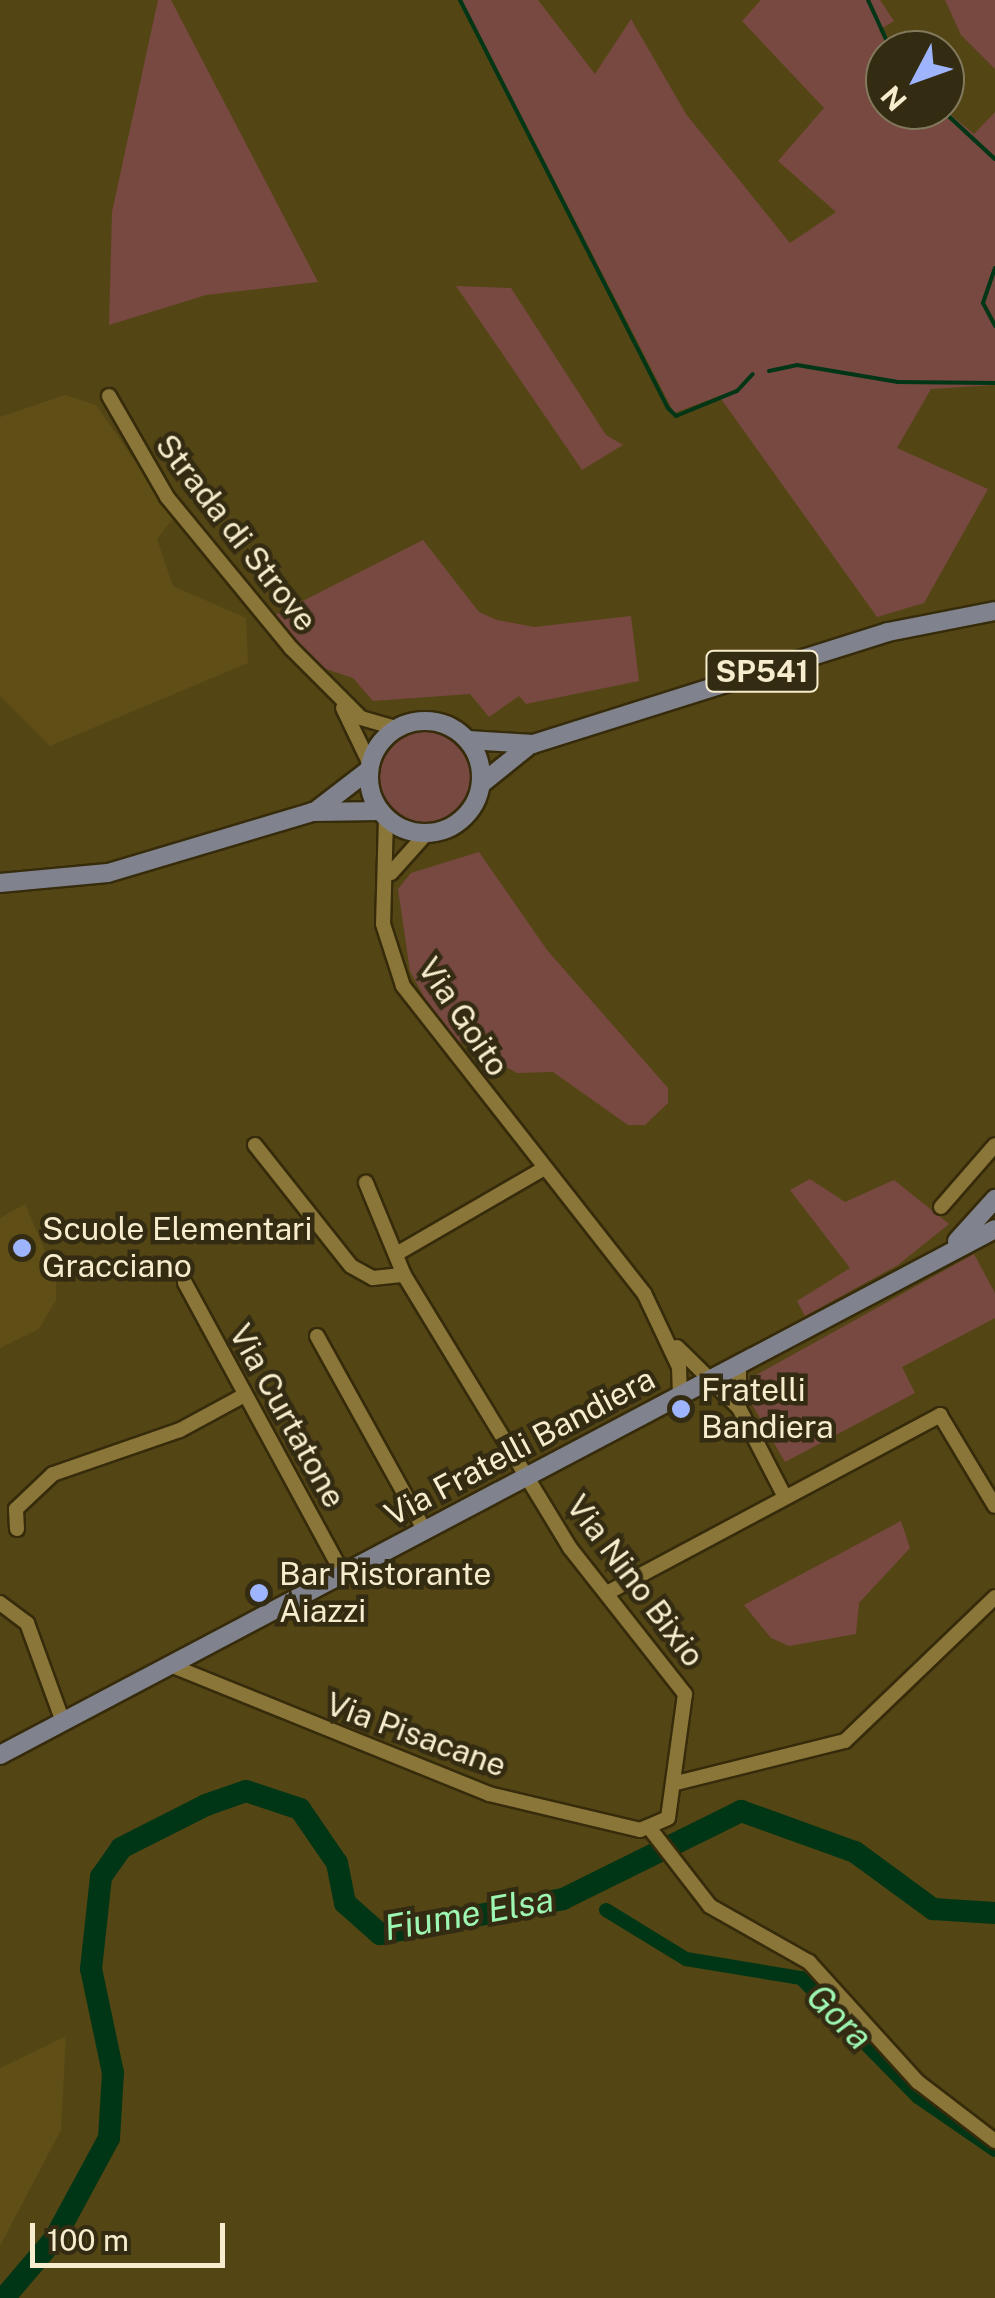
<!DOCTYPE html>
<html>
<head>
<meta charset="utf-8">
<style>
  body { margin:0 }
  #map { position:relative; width:995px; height:2298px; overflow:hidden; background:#544515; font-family:"Public Sans",sans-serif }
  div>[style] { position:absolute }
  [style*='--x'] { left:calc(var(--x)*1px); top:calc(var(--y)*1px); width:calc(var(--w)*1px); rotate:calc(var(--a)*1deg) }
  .built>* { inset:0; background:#5f4e16 }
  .green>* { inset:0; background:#774941 }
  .round { border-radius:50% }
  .stream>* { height:4px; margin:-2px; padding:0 2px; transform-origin:2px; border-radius:2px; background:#003616 }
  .canal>* { height:14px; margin:-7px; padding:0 7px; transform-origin:7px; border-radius:7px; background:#003616 }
  .river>* { height:22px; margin:-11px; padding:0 11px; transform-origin:11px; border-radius:11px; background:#003616 }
  .roads { filter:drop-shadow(2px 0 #362b0a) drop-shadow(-2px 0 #362b0a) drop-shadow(0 2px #362b0a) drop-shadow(0 -2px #362b0a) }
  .minor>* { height:14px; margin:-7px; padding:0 7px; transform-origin:7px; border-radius:7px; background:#8b7639 }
  .major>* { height:18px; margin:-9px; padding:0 9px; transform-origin:9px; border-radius:9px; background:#80838e }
  .major>.ring { margin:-9px; padding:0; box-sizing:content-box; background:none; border:18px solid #80838e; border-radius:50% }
  .dots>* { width:28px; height:28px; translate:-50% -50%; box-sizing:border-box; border:5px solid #342c12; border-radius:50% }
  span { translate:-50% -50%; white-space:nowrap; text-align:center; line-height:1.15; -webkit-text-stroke:9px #342c12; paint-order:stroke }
  .shield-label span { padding:2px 8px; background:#342c12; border:2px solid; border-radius:8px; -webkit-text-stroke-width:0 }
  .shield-label { font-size:30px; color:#f7edce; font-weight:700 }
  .street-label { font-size:32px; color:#f7edce }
  .poi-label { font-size:32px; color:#f7edce }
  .left { translate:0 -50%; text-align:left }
  .water-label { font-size:35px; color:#9df7b3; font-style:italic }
  .north { position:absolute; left:865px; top:30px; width:100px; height:100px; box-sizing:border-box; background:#342c12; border:2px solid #82795d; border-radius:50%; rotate:229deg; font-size:28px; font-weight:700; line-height:40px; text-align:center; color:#f7edce }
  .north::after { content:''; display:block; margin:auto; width:35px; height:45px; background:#9eb4fd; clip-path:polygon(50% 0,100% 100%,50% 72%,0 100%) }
  .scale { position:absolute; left:30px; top:2223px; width:195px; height:45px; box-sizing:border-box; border:5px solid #f7edce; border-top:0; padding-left:12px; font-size:30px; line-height:35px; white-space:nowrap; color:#f7edce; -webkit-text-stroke:8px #342c12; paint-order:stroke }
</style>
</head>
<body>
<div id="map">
  <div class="built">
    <div style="clip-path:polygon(65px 395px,96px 405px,174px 517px,157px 539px,173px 586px,246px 618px,248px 663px,50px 746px,0 696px,0 417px)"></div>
    <div style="clip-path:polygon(25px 1204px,56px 1277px,56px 1300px,39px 1329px,0 1348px,0 1218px)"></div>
    <div style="clip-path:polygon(66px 2036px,61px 2130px,0 2246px,0 2068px)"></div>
  </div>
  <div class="green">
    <div style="clip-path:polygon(158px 0,171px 0,318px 282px,206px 295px,109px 325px,112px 212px)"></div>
    <div style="clip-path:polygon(462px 0,538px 0,595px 74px,631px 19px,686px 114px,790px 243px,836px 212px,778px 161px,824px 108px,742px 21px,761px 0,880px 0,894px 21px,879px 30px,889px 50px,885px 110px,945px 110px,974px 134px,995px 112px,995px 385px,931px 389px,897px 448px,988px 489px,924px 603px,877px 617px,719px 396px,674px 413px)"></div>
    <div style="clip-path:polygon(945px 0,995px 0,995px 69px,961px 35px)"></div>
    <div style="clip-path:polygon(456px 286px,511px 288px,606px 435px,623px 445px,582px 470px)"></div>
    <div style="clip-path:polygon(423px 540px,479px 612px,497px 620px,534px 627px,631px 616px,639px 681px,526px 704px,519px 696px,489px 717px,470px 694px,373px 701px,353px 678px,317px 666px,273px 616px)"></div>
    <div class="round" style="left:377px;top:729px;width:94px;height:94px"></div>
    <div style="clip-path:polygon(479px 852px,547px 950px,668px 1088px,668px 1103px,645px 1125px,628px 1125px,553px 1072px,517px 1073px,447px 1035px,431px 1010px,410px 971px,398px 889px,411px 873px)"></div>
    <div style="clip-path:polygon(810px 1179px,845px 1202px,894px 1180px,949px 1224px,898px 1265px,805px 1316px,797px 1301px,850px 1268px,790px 1190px)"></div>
    <div style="clip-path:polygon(974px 1254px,995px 1293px,995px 1318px,902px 1367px,915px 1393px,785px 1462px,749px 1399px,747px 1380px)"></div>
    <div style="clip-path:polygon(901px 1521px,910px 1548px,859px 1603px,856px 1634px,789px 1646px,771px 1638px,744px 1605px)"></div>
  </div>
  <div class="stream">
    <div style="--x:460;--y:0;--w:458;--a:63"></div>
    <div style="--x:668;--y:408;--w:11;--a:45"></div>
    <div style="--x:676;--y:416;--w:66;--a:-22.3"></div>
    <div style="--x:737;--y:391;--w:23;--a:-47"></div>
    <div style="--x:868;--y:0;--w:55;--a:65.3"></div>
    <div style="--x:942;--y:110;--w:72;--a:42.8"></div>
    <div style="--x:995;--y:268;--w:37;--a:109"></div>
    <div style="--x:983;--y:303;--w:26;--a:62"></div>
    <div style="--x:769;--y:371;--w:29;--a:-12"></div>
    <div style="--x:797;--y:365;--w:101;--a:9.6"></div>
    <div style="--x:897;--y:382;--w:98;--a:0.6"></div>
  </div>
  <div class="canal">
    <div style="--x:606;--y:1910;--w:94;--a:31.5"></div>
    <div style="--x:686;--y:1959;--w:117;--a:9.4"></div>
    <div style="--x:801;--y:1978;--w:167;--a:45.5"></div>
    <div style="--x:918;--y:2097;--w:93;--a:34.5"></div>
  </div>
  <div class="river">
    <div style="--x:4;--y:2298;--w:79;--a:-49.6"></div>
    <div style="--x:55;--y:2238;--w:114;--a:-61.6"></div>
    <div style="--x:109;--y:2138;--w:65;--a:-86.5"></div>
    <div style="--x:113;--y:2073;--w:106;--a:-101.9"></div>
    <div style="--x:91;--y:1969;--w:93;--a:-83.8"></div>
    <div style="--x:101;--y:1877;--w:35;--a:-55"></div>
    <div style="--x:121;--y:1848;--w:95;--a:-26.8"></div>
    <div style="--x:206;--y:1805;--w:42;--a:-19.3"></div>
    <div style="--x:246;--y:1791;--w:57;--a:18.4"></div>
    <div style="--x:300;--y:1809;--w:65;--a:55.6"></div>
    <div style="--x:337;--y:1863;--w:41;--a:78.7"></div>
    <div style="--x:345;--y:1903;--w:47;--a:41.5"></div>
    <div style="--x:380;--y:1934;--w:186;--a:-10.8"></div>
    <div style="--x:563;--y:1899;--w:199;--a:-26.3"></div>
    <div style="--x:741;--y:1811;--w:121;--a:19.8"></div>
    <div style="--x:855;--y:1852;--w:97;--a:36.2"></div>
    <div style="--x:933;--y:1909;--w:62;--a:3.7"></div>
  </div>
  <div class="roads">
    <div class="minor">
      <div style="--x:109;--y:396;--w:116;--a:60.1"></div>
      <div style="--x:167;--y:497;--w:195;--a:50.6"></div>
      <div style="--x:291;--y:648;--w:99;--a:45"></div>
      <div style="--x:361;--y:718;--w:37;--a:16"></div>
      <div style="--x:343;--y:708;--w:62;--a:64.3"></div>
      <div style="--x:386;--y:818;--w:106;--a:91.6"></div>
      <div style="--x:383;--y:924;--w:65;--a:72.1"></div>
      <div style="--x:403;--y:986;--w:390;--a:51.9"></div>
      <div style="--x:644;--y:1293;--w:82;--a:64.7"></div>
      <div style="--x:679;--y:1367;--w:29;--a:88"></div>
      <div style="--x:391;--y:873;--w:52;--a:-48.1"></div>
      <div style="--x:255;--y:1145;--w:154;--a:51.6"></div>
      <div style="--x:351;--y:1266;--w:25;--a:29"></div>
      <div style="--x:373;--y:1278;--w:31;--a:-6"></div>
      <div style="--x:941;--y:1207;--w:82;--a:-48.9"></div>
      <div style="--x:398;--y:1253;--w:168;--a:-30.1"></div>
      <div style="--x:185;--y:1283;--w:331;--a:61.5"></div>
      <div style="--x:317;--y:1336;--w:223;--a:61"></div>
      <div style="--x:677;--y:1347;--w:87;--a:44.5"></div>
      <div style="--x:739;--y:1408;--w:100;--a:62.7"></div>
      <div style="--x:739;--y:1407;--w:42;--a:-90"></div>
      <div style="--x:17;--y:1529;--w:20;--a:-93"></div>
      <div style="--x:16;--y:1509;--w:51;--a:-43.4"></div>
      <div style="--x:53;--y:1474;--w:134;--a:-19.1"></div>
      <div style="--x:180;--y:1430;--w:72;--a:-28.4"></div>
      <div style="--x:607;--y:1593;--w:378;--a:-28.1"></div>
      <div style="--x:940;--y:1415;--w:106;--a:58.9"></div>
      <div style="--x:0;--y:1603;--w:34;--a:37"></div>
      <div style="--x:27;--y:1623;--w:105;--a:70"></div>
      <div style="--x:170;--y:1665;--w:344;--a:22"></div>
      <div style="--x:489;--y:1794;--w:155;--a:13.4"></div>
      <div style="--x:640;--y:1830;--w:30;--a:-23"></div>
      <div style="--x:668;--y:1818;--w:125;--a:-82.2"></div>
      <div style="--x:685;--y:1694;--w:186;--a:-128.2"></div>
      <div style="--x:570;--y:1548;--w:320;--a:-121.3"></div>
      <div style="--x:404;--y:1275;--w:100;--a:-112.4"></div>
      <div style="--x:676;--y:1783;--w:174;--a:-14"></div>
      <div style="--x:845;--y:1741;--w:208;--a:-43.8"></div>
      <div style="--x:651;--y:1830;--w:96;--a:52.2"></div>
      <div style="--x:710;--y:1906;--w:114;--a:29.5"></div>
      <div style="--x:809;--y:1962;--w:162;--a:47.8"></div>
      <div style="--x:918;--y:2082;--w:97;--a:37.5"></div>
    </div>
    <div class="major">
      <div class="ring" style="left:369px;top:721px;width:94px;height:94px"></div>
      <div style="--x:468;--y:740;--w:65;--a:3.5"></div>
      <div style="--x:533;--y:744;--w:372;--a:-17.5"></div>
      <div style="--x:888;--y:632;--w:109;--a:-11.1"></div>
      <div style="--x:481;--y:784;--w:59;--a:-38.8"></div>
      <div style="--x:317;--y:810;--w:66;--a:-37.6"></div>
      <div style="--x:0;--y:883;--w:108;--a:-5.3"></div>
      <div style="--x:108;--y:873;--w:213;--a:-16.6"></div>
      <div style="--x:312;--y:812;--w:68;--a:-0.8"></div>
      <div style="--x:957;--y:1241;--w:57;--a:-47.9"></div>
      <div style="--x:0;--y:1755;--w:1125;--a:-27.86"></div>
    </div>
  </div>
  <div class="dots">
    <div style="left:22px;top:1248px;background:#9eb4fd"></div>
    <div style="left:681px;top:1409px;background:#9eb4fd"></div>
    <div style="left:259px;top:1593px;background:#9eb4fd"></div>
  </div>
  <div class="shield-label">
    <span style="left:762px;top:671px">SP541</span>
  </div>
  <div class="street-label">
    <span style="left:236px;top:533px;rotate:52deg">Strada di Strove</span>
    <span style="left:463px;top:1017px;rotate:56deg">Via Goito</span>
    <span style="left:287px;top:1416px;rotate:61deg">Via Curtatone</span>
    <span style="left:520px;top:1447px;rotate:-28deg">Via Fratelli Bandiera</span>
    <span style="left:635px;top:1581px;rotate:53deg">Via Nino Bixio</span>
    <span style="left:416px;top:1735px;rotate:20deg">Via Pisacane</span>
  </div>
  <div class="poi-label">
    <span class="left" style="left:42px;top:1248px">Scuole Elementari<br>Gracciano</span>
    <span class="left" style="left:701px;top:1409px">Fratelli<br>Bandiera</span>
    <span class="left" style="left:279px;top:1593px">Bar Ristorante<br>Aiazzi</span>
  </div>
  <div class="water-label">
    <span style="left:469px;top:1914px;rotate:-10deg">Fiume Elsa</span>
    <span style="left:839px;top:2017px;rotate:45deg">Gora</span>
  </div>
  <div class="north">N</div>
  <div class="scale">100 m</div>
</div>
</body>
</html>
